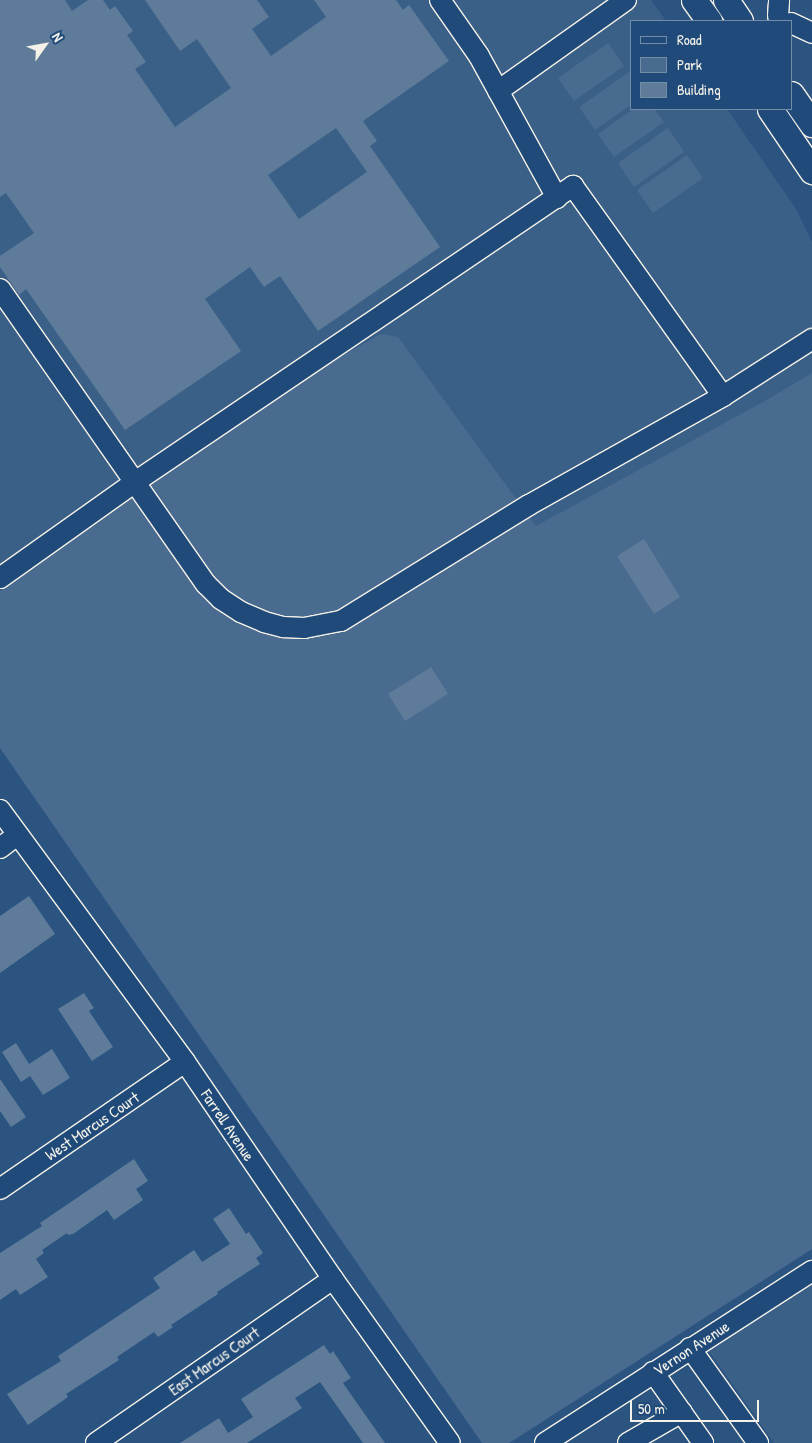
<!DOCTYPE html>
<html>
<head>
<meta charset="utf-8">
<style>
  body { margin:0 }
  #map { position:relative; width:812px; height:1443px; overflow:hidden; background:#2c5481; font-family:"Patrick Hand",sans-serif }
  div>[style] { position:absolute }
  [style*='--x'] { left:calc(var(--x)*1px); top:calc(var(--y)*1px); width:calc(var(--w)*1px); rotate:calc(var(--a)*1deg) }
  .built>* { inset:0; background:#3b6088 }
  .green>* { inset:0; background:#496b90 }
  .building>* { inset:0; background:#5e7b9a }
  .roads { filter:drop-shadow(1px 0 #f4f1e8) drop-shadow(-1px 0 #f4f1e8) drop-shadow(0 1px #f4f1e8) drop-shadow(0 -1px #f4f1e8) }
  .minor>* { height:20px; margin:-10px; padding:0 10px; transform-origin:10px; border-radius:10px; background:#1f4a7a }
  .major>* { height:25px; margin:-12.5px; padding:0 12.5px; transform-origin:12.5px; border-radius:12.5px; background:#1f4a7a }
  span { translate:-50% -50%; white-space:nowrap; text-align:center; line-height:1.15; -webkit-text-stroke:4px #1f4a7a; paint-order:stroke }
  .street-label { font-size:16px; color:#f4f1e8 }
  .legend { position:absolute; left:630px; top:20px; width:162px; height:90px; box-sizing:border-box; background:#1f4a7a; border:1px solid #748da6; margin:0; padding:6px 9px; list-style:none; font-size:15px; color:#f4f1e8 }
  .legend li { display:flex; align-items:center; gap:10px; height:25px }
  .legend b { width:25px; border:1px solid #748da6 }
  .north { position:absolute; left:20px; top:20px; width:50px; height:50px; -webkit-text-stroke:4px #1f4a7a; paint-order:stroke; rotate:58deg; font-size:14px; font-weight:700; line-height:20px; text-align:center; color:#f4f1e8 }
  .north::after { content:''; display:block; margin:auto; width:18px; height:22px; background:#f4f1e8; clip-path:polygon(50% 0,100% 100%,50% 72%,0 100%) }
  .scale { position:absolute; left:630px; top:1400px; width:129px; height:22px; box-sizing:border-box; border:2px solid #f4f1e8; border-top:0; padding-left:6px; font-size:15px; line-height:18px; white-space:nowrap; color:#f4f1e8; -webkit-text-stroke:4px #1f4a7a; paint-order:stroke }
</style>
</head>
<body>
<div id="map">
  <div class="built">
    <div style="clip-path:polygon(0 0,651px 0,666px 21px,631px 21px,631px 109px,727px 109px,796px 209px,812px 242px,812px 1249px,509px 1443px,482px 1443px,0 748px)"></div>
    <div style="clip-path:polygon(812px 1282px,812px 1443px,774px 1443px,706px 1347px)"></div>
  </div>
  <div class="green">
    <div style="clip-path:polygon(608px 43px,624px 66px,574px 101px,558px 78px)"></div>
    <div style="clip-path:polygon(629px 72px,631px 75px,631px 105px,595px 130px,579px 107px)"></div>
    <div style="clip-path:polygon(633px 109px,654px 109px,664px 122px,614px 157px,598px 134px)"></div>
    <div style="clip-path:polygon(668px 128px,684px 152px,634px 187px,618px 163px)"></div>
    <div style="clip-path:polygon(687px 155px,703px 178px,653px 213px,637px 190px)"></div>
    <div style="clip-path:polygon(381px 334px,398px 337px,536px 526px,765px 401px,812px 373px,812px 1249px,509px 1443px,482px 1443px,0 748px,0 591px,305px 377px)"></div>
  </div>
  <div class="building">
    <div style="clip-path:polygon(evenodd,0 0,65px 0,72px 11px,88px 0,103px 0,110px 10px,115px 6px,133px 31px,127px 35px,146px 62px,135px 69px,175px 127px,231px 88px,197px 39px,180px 51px,145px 0,257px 0,269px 17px,252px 29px,271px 56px,326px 17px,314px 0,396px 0,403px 10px,409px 5px,449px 61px,363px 121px,377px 141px,370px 146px,440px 247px,318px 331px,280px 276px,264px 287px,250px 267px,205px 299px,241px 351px,125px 430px,26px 289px,19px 295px,0 267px,0 256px,34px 233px,6px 193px,0 197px,0 0,336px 128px,367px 172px,299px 219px,268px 175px,336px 128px)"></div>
    <div style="clip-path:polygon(644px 539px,680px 597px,654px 614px,617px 556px)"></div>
    <div style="clip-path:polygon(431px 667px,448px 694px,405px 721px,388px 694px)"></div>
    <div style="clip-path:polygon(29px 896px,55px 934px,0 973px,0 916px)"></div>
    <div style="clip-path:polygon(84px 993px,94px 1008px,89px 1011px,113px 1047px,92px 1061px,58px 1009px)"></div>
    <div style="clip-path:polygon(16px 1043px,29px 1064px,52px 1049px,70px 1078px,43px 1095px,30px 1076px,21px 1082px,2px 1052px)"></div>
    <div style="clip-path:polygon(0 1079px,26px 1117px,11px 1127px,0 1111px)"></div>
    <div style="clip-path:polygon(134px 1159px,148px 1181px,136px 1189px,143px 1200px,114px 1220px,107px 1210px,73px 1234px,68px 1235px,67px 1233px,42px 1250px,44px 1253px,36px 1259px,48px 1277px,20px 1295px,16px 1289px,0 1300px,0 1253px,42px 1226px,40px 1223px)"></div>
    <div style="clip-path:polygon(229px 1208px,246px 1234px,249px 1232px,263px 1253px,256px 1258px,260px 1264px,217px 1292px,218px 1294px,171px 1325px,173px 1327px,158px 1337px,154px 1332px,117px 1357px,119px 1360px,66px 1394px,68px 1397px,28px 1425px,7px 1394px,61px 1361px,58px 1356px,160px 1288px,153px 1278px,194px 1250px,202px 1262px,230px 1244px,213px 1219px)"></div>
    <div style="clip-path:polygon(324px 1345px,330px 1354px,333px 1351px,351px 1378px,343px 1383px,385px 1443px,363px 1443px,320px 1382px,295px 1398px,302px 1408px,247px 1443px,180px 1443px,219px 1418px,228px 1433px,253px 1417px,241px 1399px)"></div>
  </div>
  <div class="roads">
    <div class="minor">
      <div style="--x:440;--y:0;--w:68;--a:55.1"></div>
      <div style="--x:479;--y:56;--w:162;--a:61.2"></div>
      <div style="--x:778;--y:16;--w:16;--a:-86"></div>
      <div style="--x:791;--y:23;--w:23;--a:25"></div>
      <div style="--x:498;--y:91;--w:157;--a:-35.4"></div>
      <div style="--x:0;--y:289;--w:360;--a:55.1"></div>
      <div style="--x:206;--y:584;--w:21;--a:45"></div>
      <div style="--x:221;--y:599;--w:24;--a:33"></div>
      <div style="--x:241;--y:612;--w:25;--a:23"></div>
      <div style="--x:264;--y:622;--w:20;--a:15"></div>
      <div style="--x:283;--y:627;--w:21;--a:3"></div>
      <div style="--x:304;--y:628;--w:38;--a:-11"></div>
      <div style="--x:341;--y:621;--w:221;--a:-31.7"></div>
      <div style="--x:529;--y:505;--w:223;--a:-29.3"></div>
      <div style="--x:723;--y:396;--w:106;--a:-32.6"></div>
      <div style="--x:0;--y:578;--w:166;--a:-35.4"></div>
      <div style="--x:135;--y:482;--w:529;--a:-34.05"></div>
      <div style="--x:573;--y:186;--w:258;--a:54.5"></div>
      <div style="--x:0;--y:810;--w:313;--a:53.7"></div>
      <div style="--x:185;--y:1062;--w:263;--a:55.7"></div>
      <div style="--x:333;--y:1279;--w:201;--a:54.5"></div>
      <div style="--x:0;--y:848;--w:21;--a:-37"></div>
      <div style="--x:0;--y:1189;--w:224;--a:-34.5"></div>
      <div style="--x:690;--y:1348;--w:117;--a:54.4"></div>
      <div style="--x:653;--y:1372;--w:87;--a:54.8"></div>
      <div style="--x:96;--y:1443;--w:288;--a:-34.7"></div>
      <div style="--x:545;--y:1443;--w:318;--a:-32.8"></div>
      <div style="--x:628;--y:1443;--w:62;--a:-29.9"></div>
    </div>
    <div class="major">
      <div style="--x:694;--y:0;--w:26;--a:54"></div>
      <div style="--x:726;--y:0;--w:25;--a:56"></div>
      <div style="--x:791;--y:94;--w:37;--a:55"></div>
      <div style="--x:770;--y:109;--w:75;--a:55.9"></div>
    </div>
  </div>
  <div class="street-label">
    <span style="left:228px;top:1125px;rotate:56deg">Farrell Avenue</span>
    <span style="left:92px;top:1126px;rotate:-34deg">West Marcus Court</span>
    <span style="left:691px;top:1348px;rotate:-33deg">Vernon Avenue</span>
    <span style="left:214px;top:1361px;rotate:-35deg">East Marcus Court</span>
  </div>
  <ul class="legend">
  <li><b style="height:6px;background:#1f4a7a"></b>Road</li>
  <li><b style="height:14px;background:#496b90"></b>Park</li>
  <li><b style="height:14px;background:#5e7b9a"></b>Building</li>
  </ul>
  <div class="north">N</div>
  <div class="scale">50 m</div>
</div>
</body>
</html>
